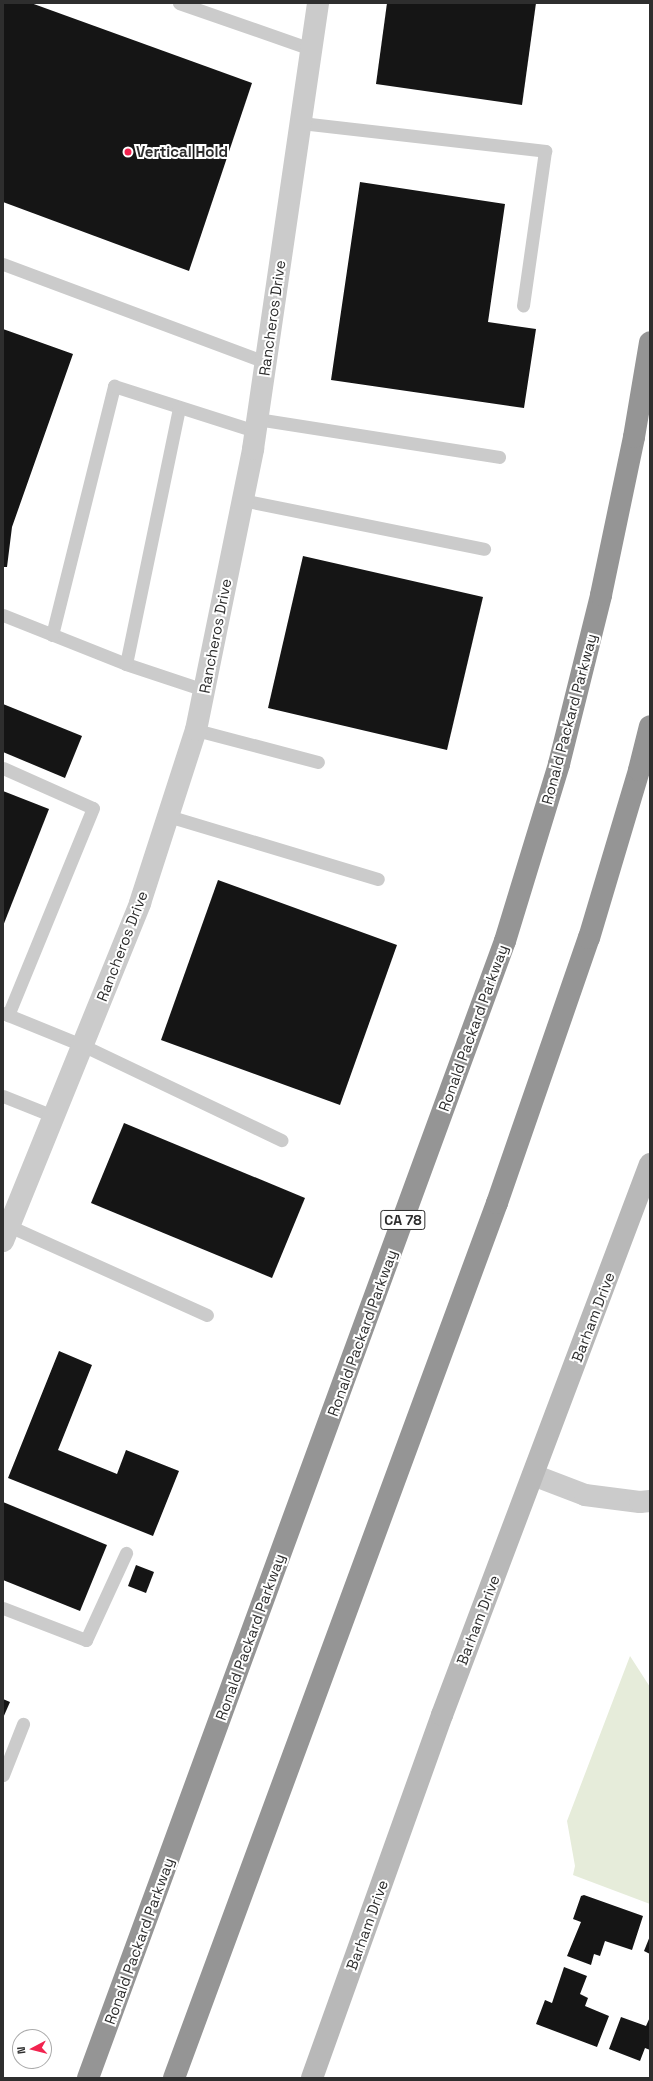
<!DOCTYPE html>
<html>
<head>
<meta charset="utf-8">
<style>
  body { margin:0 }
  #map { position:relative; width:653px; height:2081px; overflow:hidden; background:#fff; font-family:"Space Grotesk",sans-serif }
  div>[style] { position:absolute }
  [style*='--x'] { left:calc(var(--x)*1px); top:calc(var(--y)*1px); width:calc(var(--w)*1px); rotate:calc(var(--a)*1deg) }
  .green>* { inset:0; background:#e6ecda }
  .building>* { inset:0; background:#151515 }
  .service>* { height:13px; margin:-6.5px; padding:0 6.5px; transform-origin:6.5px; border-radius:6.5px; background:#cbcbcb }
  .tertiary>* { height:22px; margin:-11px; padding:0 11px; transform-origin:11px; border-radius:11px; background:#cbcbcb }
  .secondary>* { height:22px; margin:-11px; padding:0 11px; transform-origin:11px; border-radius:11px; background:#b8b8b8 }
  .motorway>* { height:22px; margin:-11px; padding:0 11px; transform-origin:11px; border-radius:11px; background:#959595 }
  .dots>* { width:11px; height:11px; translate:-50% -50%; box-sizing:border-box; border:2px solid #fff; border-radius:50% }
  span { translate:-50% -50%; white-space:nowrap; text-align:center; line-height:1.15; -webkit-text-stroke:4px #fff; paint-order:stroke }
  .shield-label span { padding:1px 3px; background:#fff; border:1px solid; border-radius:3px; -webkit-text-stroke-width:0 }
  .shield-label { font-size:14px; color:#2e2e2e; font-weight:700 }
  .poi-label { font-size:15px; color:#2e2e2e; font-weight:700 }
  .left { translate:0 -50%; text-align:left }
  .street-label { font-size:15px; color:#2e2e2e }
  .frame { position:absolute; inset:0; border:4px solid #2e2e2e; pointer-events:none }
  .north { position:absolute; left:12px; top:2029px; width:40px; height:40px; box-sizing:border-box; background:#fff; border:1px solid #ababab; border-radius:50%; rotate:263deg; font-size:11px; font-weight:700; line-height:16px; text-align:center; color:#2e2e2e }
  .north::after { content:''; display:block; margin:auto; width:14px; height:18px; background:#f2234f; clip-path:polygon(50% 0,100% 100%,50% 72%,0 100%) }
</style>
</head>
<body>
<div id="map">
  <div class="green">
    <div style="clip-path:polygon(630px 1656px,650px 1687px,650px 1904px,573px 1875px,575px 1866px,567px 1821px)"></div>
  </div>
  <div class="building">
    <div style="clip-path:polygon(3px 3px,31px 3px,252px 83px,189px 271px,3px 202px)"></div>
    <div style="clip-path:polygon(387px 3px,536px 3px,522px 105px,376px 84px)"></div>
    <div style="clip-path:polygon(360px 182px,505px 204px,488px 322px,536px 329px,524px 408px,331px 380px)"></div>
    <div style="clip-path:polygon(3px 329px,73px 354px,12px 527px,7px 567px,3px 567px)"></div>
    <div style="clip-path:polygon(303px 556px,483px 597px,447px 750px,268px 708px)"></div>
    <div style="clip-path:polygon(3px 704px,82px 736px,65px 778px,3px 752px)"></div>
    <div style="clip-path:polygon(3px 791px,49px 809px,3px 926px)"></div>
    <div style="clip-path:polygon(218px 880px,397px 945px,340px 1105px,161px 1040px)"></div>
    <div style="clip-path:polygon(124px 1123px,305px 1198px,272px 1278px,91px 1203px)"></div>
    <div style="clip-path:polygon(59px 1351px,92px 1365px,58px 1450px,117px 1474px,126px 1450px,179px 1471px,153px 1536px,8px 1478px)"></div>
    <div style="clip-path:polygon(3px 1502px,107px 1545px,80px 1611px,3px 1580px)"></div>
    <div style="clip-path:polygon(136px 1565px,154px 1572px,146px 1593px,128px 1586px)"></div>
    <div style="clip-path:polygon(3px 1699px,10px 1702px,3px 1718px)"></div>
    <div style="clip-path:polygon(584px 1895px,643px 1916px,632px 1950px,605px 1941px,600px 1956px,594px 1954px,591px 1965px,567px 1956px,581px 1922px,573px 1919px,581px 1896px)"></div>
    <div style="clip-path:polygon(650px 1936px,650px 1954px,644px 1951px)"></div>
    <div style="clip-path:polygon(564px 1967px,587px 1976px,580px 1994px,588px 1998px,585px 2006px,609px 2016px,597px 2047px,536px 2024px,545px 2000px,552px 2003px)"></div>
    <div style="clip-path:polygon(621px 2017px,646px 2026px,650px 2017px,650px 2050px,645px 2048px,640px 2061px,609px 2049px)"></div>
  </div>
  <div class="service">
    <div style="--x:179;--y:3;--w:140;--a:19.2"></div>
    <div style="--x:301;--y:123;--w:246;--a:6.5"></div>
    <div style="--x:545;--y:151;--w:156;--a:98.1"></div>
    <div style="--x:3;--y:264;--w:280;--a:20.5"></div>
    <div style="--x:257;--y:419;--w:245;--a:8.9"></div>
    <div style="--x:242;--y:500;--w:247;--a:11.4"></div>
    <div style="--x:3;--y:615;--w:132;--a:21.7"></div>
    <div style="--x:126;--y:664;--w:82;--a:18.4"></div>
    <div style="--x:52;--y:635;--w:257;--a:-76"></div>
    <div style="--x:114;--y:386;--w:148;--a:17.7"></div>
    <div style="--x:126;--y:664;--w:262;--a:-78.3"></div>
    <div style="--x:196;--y:730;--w:126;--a:14.7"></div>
    <div style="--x:3;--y:768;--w:98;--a:24"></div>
    <div style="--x:93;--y:808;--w:224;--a:112.3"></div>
    <div style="--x:168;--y:816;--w:219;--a:16.7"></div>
    <div style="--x:3;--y:1013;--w:85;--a:22.1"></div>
    <div style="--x:82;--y:1045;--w:221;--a:25.5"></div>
    <div style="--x:3;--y:1096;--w:54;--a:21.8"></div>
    <div style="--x:9;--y:1226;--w:217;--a:24.2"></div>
    <div style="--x:3;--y:1608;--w:89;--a:21.1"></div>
    <div style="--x:86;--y:1640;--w:96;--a:-65.3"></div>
    <div style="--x:3;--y:1775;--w:55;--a:-68.6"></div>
  </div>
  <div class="tertiary">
    <div style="--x:3;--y:1241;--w:365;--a:-67.9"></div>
    <div style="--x:140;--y:903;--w:182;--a:-72.1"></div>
    <div style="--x:196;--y:730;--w:287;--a:-78.5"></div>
    <div style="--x:253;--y:449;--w:451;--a:-81.7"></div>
    <div style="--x:533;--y:1475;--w:56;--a:21"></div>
    <div style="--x:585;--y:1495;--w:55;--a:7.3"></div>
    <div style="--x:640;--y:1502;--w:10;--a:-6"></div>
  </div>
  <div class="secondary">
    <div style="--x:312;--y:2078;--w:386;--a:-70.3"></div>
    <div style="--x:442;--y:1715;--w:589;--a:-69.32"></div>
  </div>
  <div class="motorway">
    <div style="--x:88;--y:2078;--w:1211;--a:-69.86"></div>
    <div style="--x:505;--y:941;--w:185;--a:-73"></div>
    <div style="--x:559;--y:764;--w:174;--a:-76"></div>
    <div style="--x:601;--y:595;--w:161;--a:-78.2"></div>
    <div style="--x:634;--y:437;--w:96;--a:-80.4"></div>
    <div style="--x:174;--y:2078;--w:933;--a:-69.74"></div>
    <div style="--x:497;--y:1203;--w:281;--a:-70.9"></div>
    <div style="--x:589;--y:938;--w:175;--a:-73.4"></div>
    <div style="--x:639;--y:770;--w:45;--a:-76"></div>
  </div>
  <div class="dots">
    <div style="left:128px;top:152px;background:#f2234f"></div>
  </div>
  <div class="shield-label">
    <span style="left:403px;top:1220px">CA 78</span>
  </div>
  <div class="poi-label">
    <span class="left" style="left:136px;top:152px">Vertical Hold</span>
  </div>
  <div class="street-label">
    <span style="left:272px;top:318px;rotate:-82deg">Rancheros Drive</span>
    <span style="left:215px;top:636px;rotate:-79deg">Rancheros Drive</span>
    <span style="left:569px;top:719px;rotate:-75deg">Ronald Packard Parkway</span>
    <span style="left:122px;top:946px;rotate:-69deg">Rancheros Drive</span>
    <span style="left:473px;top:1028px;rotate:-70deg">Ronald Packard Parkway</span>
    <span style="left:593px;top:1317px;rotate:-69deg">Barham Drive</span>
    <span style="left:362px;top:1333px;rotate:-70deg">Ronald Packard Parkway</span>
    <span style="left:478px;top:1620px;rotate:-69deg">Barham Drive</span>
    <span style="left:250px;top:1637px;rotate:-70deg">Ronald Packard Parkway</span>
    <span style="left:367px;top:1925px;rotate:-70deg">Barham Drive</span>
    <span style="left:139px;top:1941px;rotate:-70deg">Ronald Packard Parkway</span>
  </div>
  <div class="frame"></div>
  <div class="north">N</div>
</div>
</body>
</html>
